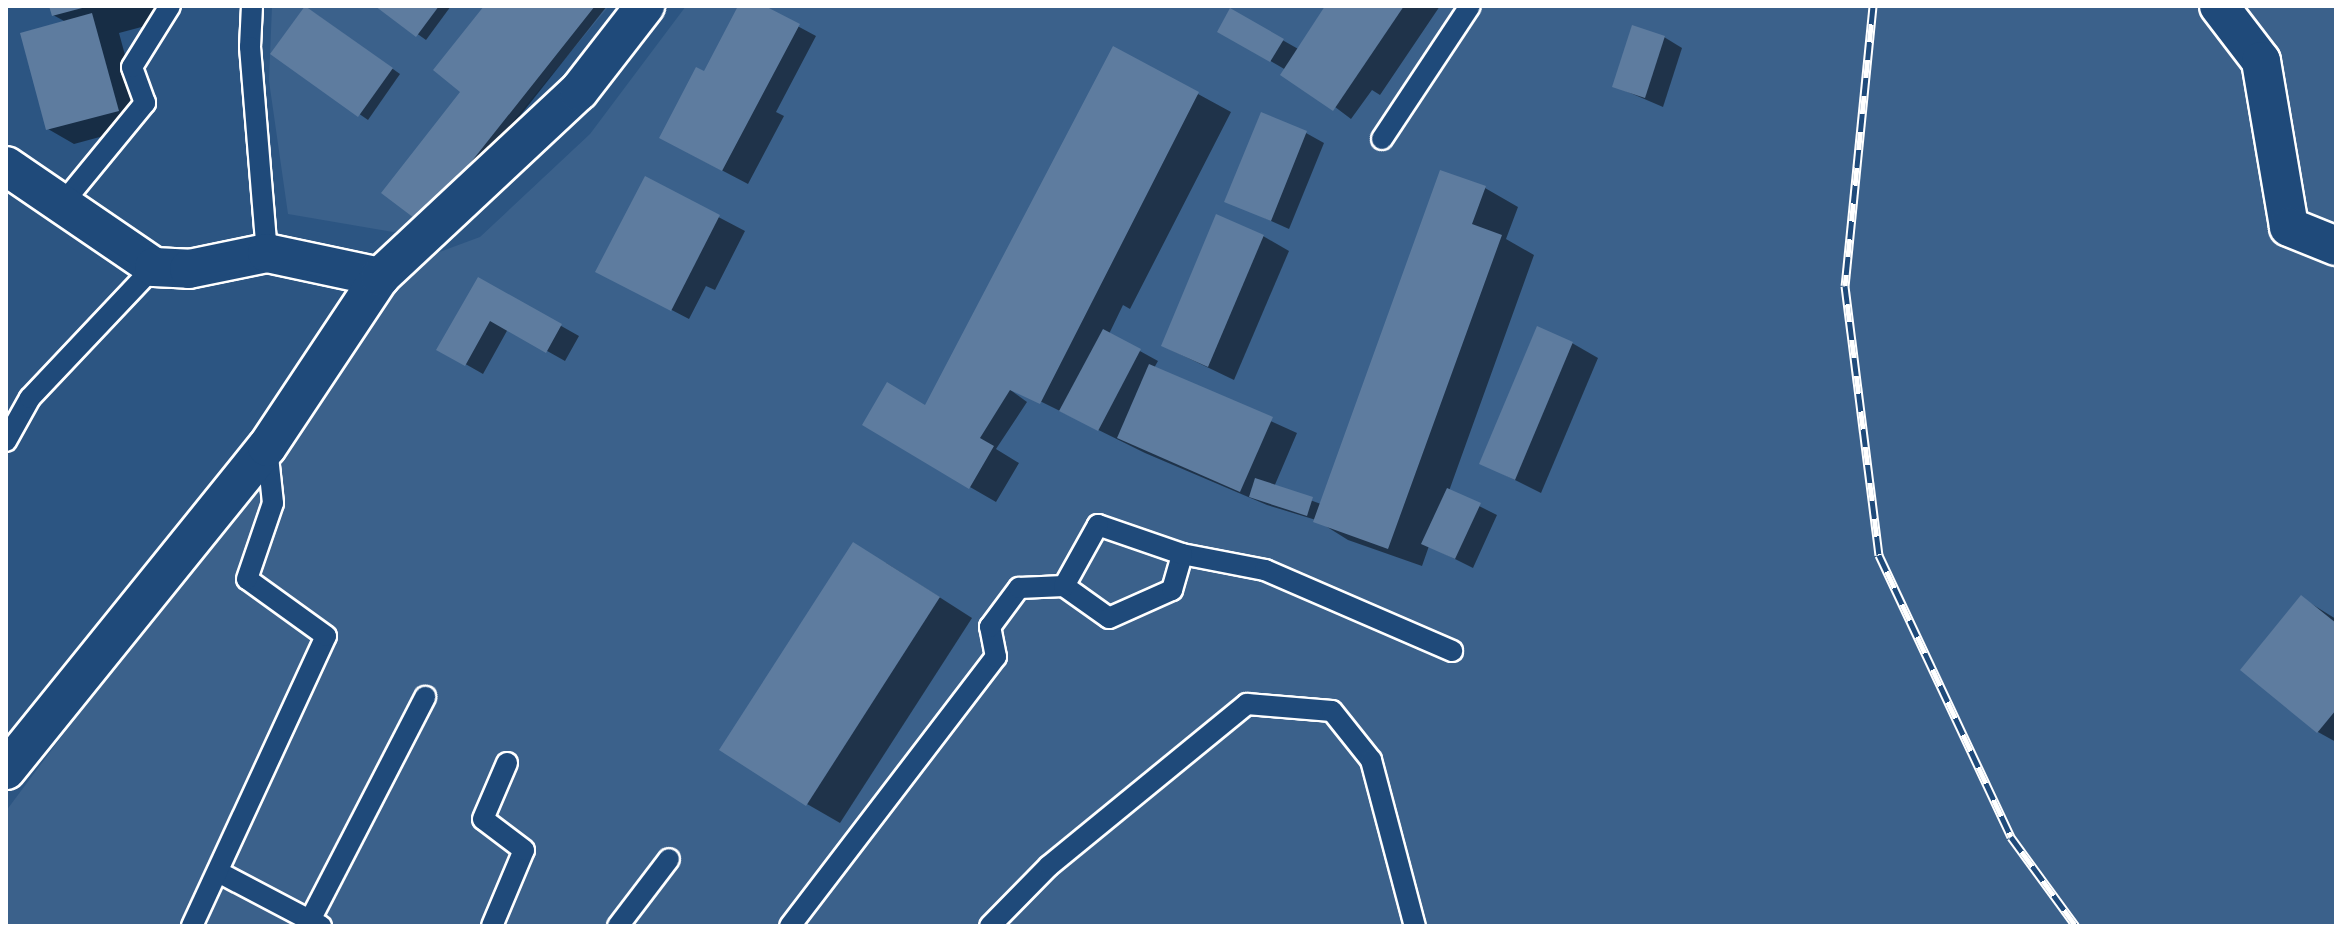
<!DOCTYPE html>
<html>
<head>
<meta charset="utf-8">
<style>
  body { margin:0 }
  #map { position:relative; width:2342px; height:932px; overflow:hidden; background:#2c5582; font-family:"Playpen Sans",sans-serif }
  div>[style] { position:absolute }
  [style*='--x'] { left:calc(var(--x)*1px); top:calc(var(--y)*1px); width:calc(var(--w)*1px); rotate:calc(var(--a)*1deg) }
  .built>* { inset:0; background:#3b618b }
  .shadow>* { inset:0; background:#0007 }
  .building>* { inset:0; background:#5e7c9f }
  .roads { filter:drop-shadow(2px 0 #fff) drop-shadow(-2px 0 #fff) drop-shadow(0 2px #fff) drop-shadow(0 -2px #fff) }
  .lane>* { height:20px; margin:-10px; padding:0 10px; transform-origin:10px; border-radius:10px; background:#1f4a7a }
  .street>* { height:38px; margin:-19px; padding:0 19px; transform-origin:19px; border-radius:19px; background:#1f4a7a }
  .rail>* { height:9px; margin-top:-4.5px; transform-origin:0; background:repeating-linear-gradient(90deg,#1f4a7a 0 18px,#fff 0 36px); box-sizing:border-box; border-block:2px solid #fff }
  span { translate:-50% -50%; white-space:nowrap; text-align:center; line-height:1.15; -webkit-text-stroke:7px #1f4a7a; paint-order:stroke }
  .frame { position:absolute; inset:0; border:8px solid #fff; pointer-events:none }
</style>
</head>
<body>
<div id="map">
  <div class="built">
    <div style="clip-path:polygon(272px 6px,609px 6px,424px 228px,393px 232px,288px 214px,269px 81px)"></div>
    <div style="clip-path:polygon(686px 6px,2336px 6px,2336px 926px,6px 926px,6px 811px,390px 297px,434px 254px,480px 237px,590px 134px)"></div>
  </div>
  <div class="shadow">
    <div style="clip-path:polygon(51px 6px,160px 6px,164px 21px,119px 33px,144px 125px,74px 144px,48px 129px,66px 22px,53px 15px)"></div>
    <div style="clip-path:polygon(378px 6px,451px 6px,426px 40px)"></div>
    <div style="clip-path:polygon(486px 6px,607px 6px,431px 228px,463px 92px)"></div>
    <div style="clip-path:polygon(741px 6px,760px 6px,816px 36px,776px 112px,784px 116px,748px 184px,687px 152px)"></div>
    <div style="clip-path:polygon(1327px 6px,1440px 6px,1380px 95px,1372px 90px,1351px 119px,1286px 70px,1219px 31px,1231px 11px,1300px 50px)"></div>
    <div style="clip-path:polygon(314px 13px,400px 74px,368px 120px,273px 54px)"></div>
    <div style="clip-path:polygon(1664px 37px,1682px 48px,1663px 107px,1614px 86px)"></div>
    <div style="clip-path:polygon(1198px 94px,1231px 112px,1130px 309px,1123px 305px,1109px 334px,1158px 361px,1154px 368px,1297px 433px,1274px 487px,1321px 504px,1485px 188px,1518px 207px,1506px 239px,1534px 255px,1449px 491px,1497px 515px,1473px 568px,1429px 546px,1422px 566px,1348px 540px,1316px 520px,1267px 505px,1145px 453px,997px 380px,1027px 402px,996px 449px,1019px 463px,996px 502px,970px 487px,926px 407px)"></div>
    <div style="clip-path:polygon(1306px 133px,1324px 143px,1289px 229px,1227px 201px)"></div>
    <div style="clip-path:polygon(646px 179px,745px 231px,715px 290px,706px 286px,689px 319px,616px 281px)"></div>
    <div style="clip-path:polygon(1263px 236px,1289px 251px,1234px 380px,1163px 346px)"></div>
    <div style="clip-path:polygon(478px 279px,579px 336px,565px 361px,508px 329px,483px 374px,439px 349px)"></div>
    <div style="clip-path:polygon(1572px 343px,1598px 358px,1541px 493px,1481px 463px)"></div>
    <div style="clip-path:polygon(886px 563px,972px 618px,840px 823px,807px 804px)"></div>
    <div style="clip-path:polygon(2302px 598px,2336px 619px,2336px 742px,2318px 732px)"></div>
  </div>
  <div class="building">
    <div style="clip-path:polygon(49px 6px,86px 6px,86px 7px,52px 16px)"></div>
    <div style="clip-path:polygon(305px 6px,393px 68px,358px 117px,270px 54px)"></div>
    <div style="clip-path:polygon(375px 6px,439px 6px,416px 37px)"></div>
    <div style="clip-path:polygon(484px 6px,595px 6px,422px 224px,381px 193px,460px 92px,433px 70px)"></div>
    <div style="clip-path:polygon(738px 6px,765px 6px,800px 24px,722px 171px,659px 138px,696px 67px,704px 71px)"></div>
    <div style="clip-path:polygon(1325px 6px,1404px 6px,1333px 111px,1280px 75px)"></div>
    <div style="clip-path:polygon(1230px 8px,1284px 39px,1270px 62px,1217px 32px)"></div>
    <div style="clip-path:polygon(92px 13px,119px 111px,46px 130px,20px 33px)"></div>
    <div style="clip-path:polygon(1632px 25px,1665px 36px,1645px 98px,1612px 87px)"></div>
    <div style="clip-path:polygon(1113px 46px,1199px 92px,1040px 404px,1010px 390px,980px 438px,994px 446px,969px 489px,862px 425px,887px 382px,925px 405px)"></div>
    <div style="clip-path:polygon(1261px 112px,1307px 131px,1271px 221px,1224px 202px)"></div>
    <div style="clip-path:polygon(1440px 170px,1486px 186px,1472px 224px,1502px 235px,1388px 549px,1313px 522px)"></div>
    <div style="clip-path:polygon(645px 176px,720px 215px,671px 311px,595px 272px)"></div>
    <div style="clip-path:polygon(1216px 214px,1264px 235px,1208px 367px,1161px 346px)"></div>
    <div style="clip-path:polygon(478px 277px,562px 324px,546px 353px,490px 321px,465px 366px,436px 350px)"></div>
    <div style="clip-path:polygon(1537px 326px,1573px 342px,1515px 480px,1479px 464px)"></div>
    <div style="clip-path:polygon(1103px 329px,1141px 349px,1098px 431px,1059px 411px)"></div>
    <div style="clip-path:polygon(1149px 364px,1273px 417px,1240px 492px,1117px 438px)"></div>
    <div style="clip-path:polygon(1255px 478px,1313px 497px,1307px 516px,1249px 497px)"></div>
    <div style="clip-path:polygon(1447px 488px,1481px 503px,1455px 559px,1421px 544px)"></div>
    <div style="clip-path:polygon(853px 542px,940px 597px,806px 806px,719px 750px)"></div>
    <div style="clip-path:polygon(2301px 595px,2336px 623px,2336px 710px,2317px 733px,2240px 670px)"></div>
  </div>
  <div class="roads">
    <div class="lane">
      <div style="--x:252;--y:6;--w:41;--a:92.8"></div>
      <div style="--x:250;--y:47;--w:207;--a:85.3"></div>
      <div style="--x:1382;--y:139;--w:159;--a:-56.5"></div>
      <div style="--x:62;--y:204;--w:131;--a:-50.6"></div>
      <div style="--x:145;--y:103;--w:38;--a:-110"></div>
      <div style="--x:132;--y:67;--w:72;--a:-58.1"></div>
      <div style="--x:6;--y:441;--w:49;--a:-60.8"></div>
      <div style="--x:30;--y:398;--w:180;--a:-46.6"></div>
      <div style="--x:1182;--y:554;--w:85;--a:10.9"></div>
      <div style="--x:1265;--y:570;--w:204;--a:23.4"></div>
      <div style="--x:220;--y:873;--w:114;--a:27.7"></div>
      <div style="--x:192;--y:926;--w:319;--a:-65.2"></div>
      <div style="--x:326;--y:636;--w:97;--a:-144.2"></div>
      <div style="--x:247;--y:579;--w:80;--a:-71.1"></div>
      <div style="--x:273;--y:503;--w:56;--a:-96.1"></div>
      <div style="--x:307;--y:926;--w:258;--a:-62.7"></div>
      <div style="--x:492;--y:926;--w:82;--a:-67.2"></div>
      <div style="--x:524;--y:850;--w:51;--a:-142.9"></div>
      <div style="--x:483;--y:819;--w:61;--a:-66.8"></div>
      <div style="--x:618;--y:926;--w:84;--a:-52.7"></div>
      <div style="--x:790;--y:926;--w:339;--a:-52.6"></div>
      <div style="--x:996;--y:657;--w:31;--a:-101"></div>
      <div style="--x:990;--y:627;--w:49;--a:-53.4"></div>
      <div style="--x:1019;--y:588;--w:45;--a:-2.5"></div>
      <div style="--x:1064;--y:586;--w:55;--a:35.4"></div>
      <div style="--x:1109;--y:618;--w:69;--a:-24"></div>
      <div style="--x:1172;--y:590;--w:37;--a:-74"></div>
      <div style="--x:1182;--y:554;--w:89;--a:-161"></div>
      <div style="--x:1098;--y:525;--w:70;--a:119.1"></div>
      <div style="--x:990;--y:926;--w:84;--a:-45.5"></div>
      <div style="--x:1049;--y:866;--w:256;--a:-39.3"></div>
      <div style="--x:1247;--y:704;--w:85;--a:4.7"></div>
      <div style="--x:1332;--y:711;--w:63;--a:51.5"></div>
      <div style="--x:1371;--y:760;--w:172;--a:75.2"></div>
    </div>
    <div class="street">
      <div style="--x:2219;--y:6;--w:69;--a:52.6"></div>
      <div style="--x:2261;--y:61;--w:168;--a:80.4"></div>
      <div style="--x:2289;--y:227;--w:51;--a:22"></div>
      <div style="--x:6;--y:166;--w:179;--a:34.3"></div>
      <div style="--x:154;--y:267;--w:35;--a:3"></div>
      <div style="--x:189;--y:269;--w:80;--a:-11.6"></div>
      <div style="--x:267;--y:253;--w:116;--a:12"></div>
      <div style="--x:6;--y:770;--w:415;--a:-51.1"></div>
      <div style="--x:267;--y:447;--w:204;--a:-56.4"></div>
      <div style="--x:380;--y:277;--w:272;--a:-43.1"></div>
      <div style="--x:579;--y:91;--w:108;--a:-52.2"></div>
    </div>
  </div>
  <div class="rail">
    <div style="--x:1873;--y:6;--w:281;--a:95.7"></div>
    <div style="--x:1845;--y:286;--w:271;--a:82.8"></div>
    <div style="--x:1879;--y:555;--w:311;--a:64.9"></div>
    <div style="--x:2011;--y:837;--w:110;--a:53.9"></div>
  </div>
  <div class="frame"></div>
</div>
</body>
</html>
